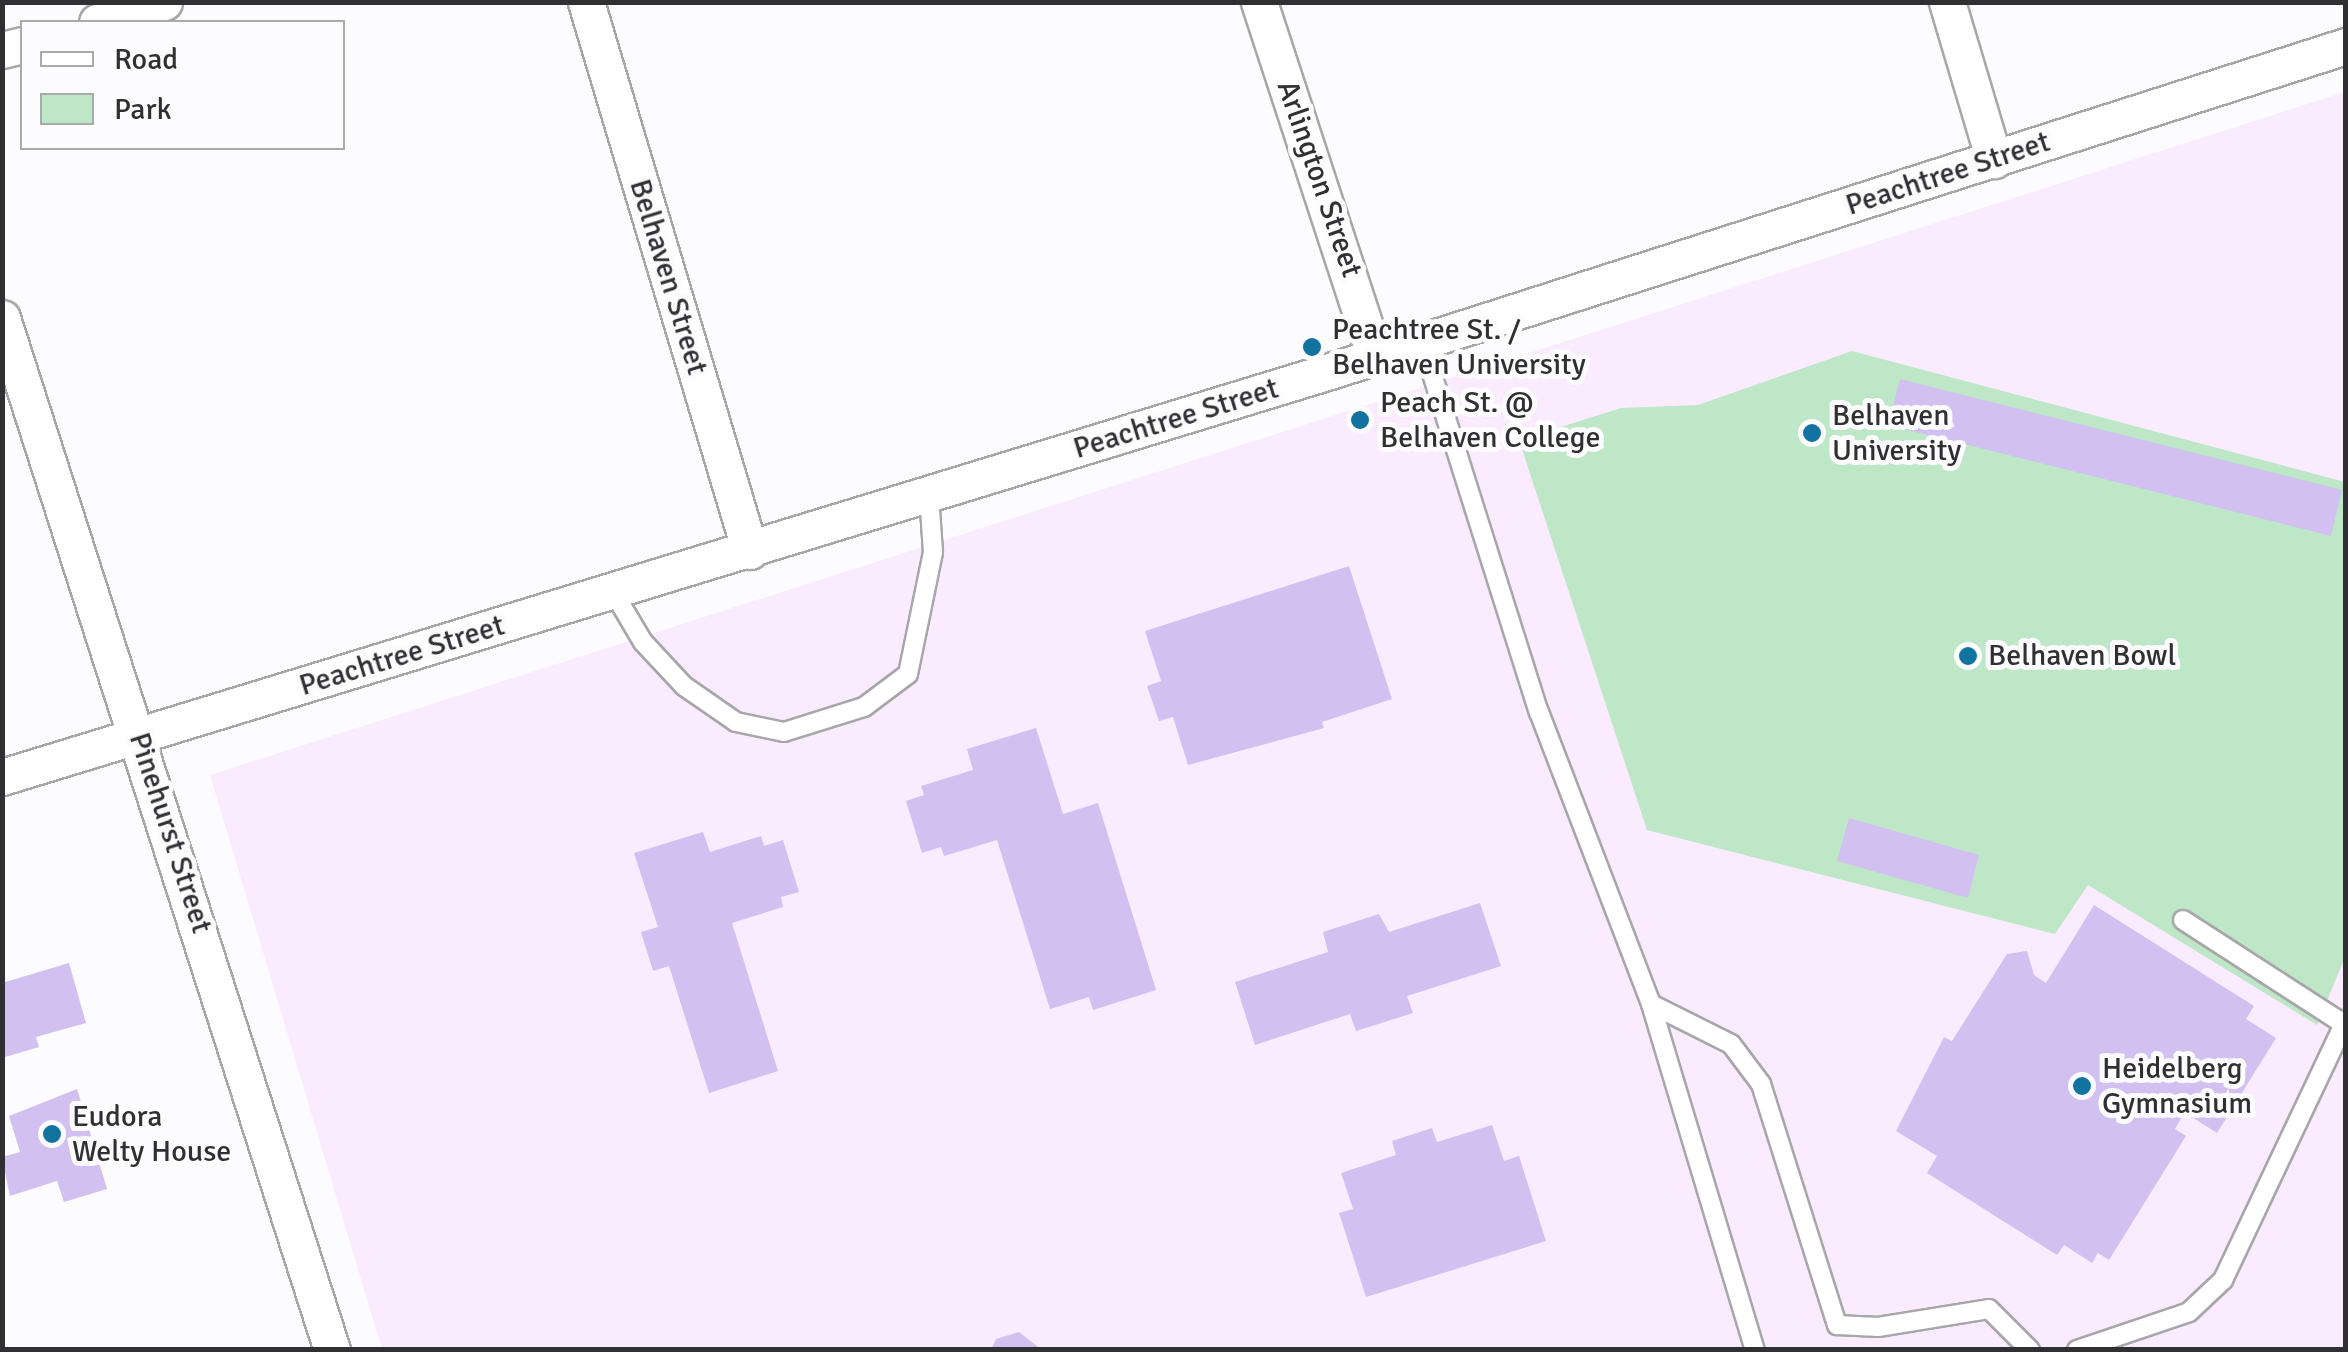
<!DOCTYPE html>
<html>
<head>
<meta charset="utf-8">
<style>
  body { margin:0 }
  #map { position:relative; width:2348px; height:1352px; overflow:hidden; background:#fcfbfe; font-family:Signika,sans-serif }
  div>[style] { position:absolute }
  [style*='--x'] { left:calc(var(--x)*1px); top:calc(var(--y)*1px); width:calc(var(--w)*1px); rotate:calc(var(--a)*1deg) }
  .education>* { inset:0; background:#fbebfe }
  .green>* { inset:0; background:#bde7c7 }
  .building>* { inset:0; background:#d2c0f1 }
  .roads { filter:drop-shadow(2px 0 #a7a6a8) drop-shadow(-2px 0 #a7a6a8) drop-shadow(0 2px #a7a6a8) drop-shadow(0 -2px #a7a6a8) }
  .service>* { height:18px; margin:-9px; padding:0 9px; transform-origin:9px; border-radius:9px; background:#fff }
  .minor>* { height:35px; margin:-17.5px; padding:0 17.5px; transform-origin:17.5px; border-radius:17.5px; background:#fff }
  .dots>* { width:28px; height:28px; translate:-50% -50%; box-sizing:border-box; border:5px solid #fcfbfe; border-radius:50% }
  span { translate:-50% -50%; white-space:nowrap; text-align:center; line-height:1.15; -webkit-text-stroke:10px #fcfbfe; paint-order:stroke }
  .street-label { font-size:30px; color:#302f31 }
  .poi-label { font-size:30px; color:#302f31 }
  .left { translate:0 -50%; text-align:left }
  .frame { position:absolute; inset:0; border:5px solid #302f31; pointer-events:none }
  .legend { position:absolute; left:20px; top:20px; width:325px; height:130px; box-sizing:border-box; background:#fcfbfe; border:2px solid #aaa9ac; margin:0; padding:12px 18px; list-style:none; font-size:30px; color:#302f31 }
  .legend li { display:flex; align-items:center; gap:20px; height:50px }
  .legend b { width:50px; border:2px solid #aaa9ac }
</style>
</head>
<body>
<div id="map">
  <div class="education">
    <div style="clip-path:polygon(2345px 92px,2345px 1349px,382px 1349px,210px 775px)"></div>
  </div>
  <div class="green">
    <div style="clip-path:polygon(1852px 351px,2345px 482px,2345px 957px,2317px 1025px,2088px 885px,2055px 934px,1647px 830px,1519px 440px,1621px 408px,1698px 405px)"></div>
  </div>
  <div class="building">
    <div style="clip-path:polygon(1900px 379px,2342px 490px,2331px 536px,1888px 425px)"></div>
    <div style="clip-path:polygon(1349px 566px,1392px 699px,1322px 722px,1324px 728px,1188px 765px,1173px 717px,1159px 721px,1147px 686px,1161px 681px,1145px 631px)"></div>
    <div style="clip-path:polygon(1036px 728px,1063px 814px,1098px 803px,1156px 990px,1093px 1010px,1089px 997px,1050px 1009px,997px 840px,944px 856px,941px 847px,922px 853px,906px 801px,924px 795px,921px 786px,973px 770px,967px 749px)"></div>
    <div style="clip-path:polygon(1849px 818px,1979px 855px,1968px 898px,1837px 861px)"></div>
    <div style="clip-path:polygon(703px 832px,710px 852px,761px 836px,764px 846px,783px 840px,799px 892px,781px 897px,783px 907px,732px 923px,778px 1071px,709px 1093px,669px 966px,653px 971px,641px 932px,658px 927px,634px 853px)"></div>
    <div style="clip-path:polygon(1480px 903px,1501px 966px,1407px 996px,1413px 1013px,1356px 1031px,1350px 1014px,1255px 1045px,1235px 982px,1328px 952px,1323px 932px,1379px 914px,1389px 932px)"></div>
    <div style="clip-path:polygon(2094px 905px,2254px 1006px,2246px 1019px,2276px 1038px,2217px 1133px,2157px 1095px,2154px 1100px,2182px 1117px,2175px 1129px,2186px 1136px,2109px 1260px,2098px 1253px,2092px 1263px,2064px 1245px,2057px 1255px,1927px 1173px,1937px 1156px,1896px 1131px,1944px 1037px,1952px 1041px,2007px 954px,2027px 951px,2034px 975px,2046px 983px)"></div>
    <div style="clip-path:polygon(69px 963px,86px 1023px,36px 1037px,39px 1047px,5px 1057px,2px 983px)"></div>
    <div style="clip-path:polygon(77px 1089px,107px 1189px,64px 1202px,57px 1181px,10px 1196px,2px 1157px,20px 1152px,9px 1116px)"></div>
    <div style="clip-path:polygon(1492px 1125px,1504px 1161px,1519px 1156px,1546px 1241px,1366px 1297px,1339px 1213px,1353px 1209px,1341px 1173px,1396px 1155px,1392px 1141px,1432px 1128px,1437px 1142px)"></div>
    <div style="clip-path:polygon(1019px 1332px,1042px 1350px,991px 1350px,996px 1339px)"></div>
  </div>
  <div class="roads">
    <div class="service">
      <div style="--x:1422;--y:342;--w:388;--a:72.5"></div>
      <div style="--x:1539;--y:712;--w:313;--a:69"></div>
      <div style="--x:1651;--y:1004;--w:361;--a:73.3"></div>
      <div style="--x:614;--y:593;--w:57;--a:59.4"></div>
      <div style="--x:643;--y:642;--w:60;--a:47"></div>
      <div style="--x:684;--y:686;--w:63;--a:34.7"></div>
      <div style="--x:736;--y:722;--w:49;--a:11.8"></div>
      <div style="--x:784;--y:732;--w:84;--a:-17.4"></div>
      <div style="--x:864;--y:707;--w:55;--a:-36.9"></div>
      <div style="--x:908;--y:674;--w:125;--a:-78.4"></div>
      <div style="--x:933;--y:552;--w:57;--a:-94"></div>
      <div style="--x:2183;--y:920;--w:192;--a:32.9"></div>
      <div style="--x:1651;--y:1004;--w:89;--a:26.6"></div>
      <div style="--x:1731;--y:1044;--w:50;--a:53.1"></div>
      <div style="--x:1761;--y:1084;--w:253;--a:72.5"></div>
      <div style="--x:1837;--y:1325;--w:41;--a:2.8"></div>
      <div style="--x:1878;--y:1327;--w:112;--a:-9.2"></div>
      <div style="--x:1989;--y:1309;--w:58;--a:45"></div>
      <div style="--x:2077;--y:1350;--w:118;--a:-18.7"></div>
      <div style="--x:2189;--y:1312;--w:47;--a:-43.3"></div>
      <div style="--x:2223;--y:1280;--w:288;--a:-64.7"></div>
    </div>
    <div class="minor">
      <div style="--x:586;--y:2;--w:573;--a:73.37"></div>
      <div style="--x:1259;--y:2;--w:373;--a:71.9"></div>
      <div style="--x:1947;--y:2;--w:165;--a:73.4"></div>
      <div style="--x:97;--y:22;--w:70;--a:-16.6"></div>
      <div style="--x:2;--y:50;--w:21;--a:-14"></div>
      <div style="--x:2;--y:318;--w:1083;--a:72.27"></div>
      <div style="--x:2;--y:777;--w:1392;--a:-17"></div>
      <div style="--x:1333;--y:370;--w:1064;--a:-17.74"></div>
    </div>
  </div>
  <div class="dots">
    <div style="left:1312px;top:347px;background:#1373a0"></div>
    <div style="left:1360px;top:420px;background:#1373a0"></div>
    <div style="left:1812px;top:433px;background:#1373a0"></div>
    <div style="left:1968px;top:656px;background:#1373a0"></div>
    <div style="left:2082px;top:1086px;background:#1373a0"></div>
    <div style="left:52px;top:1134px;background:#1373a0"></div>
  </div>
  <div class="street-label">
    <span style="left:1948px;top:174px;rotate:-18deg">Peachtree Street</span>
    <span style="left:1319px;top:179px;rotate:71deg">Arlington Street</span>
    <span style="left:668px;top:277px;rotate:73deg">Belhaven Street</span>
    <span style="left:1176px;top:419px;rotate:-17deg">Peachtree Street</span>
    <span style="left:402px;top:656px;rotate:-17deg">Peachtree Street</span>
    <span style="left:170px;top:833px;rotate:72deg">Pinehurst Street</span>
  </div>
  <div class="poi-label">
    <span class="left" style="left:1332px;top:347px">Peachtree St. /<br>Belhaven University</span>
    <span class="left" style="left:1380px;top:420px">Peach St. @<br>Belhaven College</span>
    <span class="left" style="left:1832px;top:433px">Belhaven<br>University</span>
    <span class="left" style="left:1988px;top:656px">Belhaven Bowl</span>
    <span class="left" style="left:2102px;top:1086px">Heidelberg<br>Gymnasium</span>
    <span class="left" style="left:72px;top:1134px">Eudora<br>Welty House</span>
  </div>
  <div class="frame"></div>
  <ul class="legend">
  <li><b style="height:12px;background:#fff"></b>Road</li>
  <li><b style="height:28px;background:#bde7c7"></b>Park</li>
  </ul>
</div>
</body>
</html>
